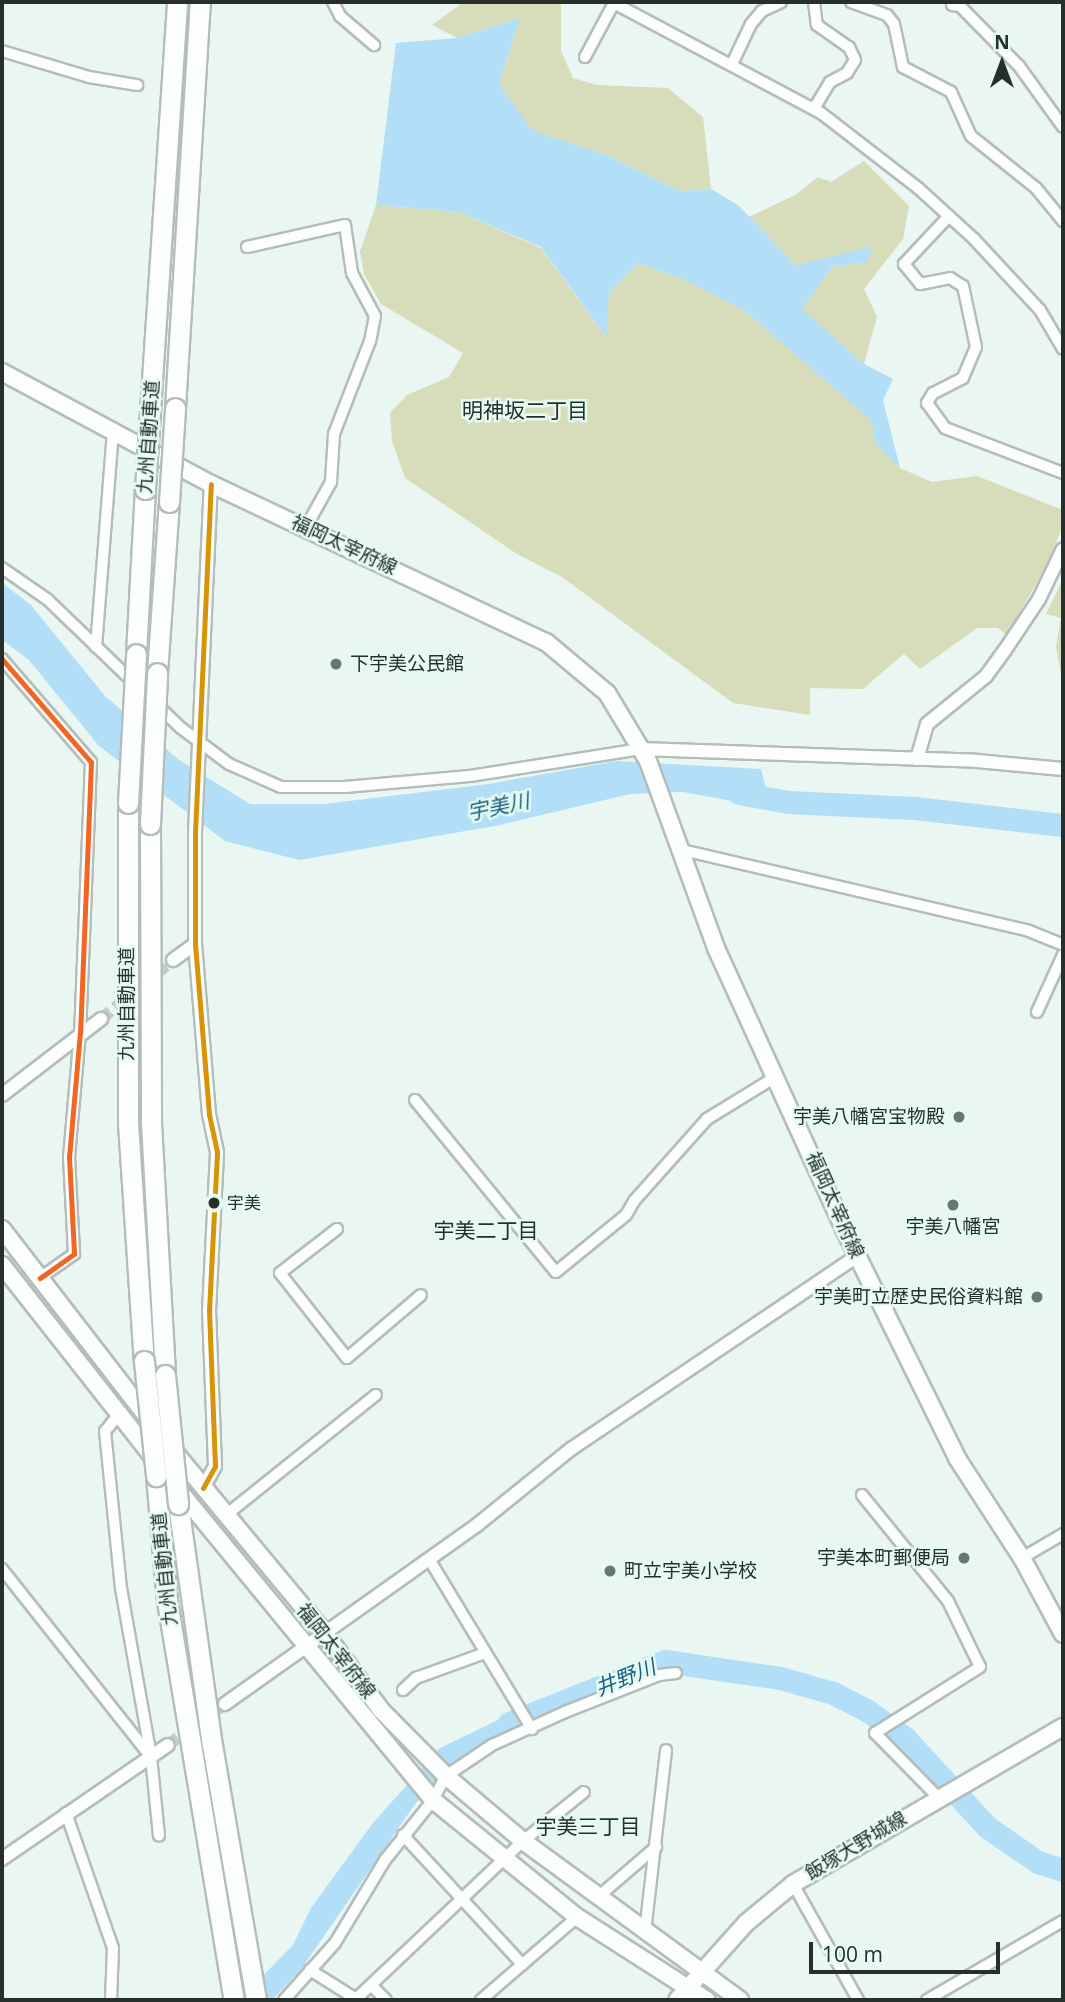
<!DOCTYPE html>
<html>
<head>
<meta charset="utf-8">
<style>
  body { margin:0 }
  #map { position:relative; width:1065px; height:2002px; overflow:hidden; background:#e9f6f1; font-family:"Open Sans","Noto Sans JP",sans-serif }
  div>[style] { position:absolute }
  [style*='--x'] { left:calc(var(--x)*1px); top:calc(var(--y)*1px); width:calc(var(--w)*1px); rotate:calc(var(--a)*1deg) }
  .green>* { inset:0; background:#d7dcba }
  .water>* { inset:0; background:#b2def7 }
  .river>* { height:23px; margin:-11.5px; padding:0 11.5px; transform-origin:11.5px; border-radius:11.5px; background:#b2def7 }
  .tertiary-tunnel>* { height:12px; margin-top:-6px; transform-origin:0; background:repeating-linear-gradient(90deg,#c2ceca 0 12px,transparent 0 18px) }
  .roads { filter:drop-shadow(2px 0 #b4bdb9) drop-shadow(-2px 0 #b4bdb9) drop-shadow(0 2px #b4bdb9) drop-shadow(0 -2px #b4bdb9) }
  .minor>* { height:10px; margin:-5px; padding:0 5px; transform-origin:5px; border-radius:5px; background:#fcfefd }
  .tertiary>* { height:12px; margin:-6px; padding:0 6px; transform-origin:6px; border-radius:6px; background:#fcfefd }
  .primary>* { height:16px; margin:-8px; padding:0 8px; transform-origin:8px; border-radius:8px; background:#fcfefd }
  .motorway>* { height:19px; margin:-9.5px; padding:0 9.5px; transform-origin:9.5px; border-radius:9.5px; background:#fcfefd }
  .bridges { filter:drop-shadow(2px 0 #b4bdb9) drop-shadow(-2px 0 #b4bdb9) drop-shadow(0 2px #b4bdb9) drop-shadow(0 -2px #b4bdb9) }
  .motorway-bridge>* { height:19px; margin:-9.5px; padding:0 9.5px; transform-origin:9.5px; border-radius:9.5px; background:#fcfefd }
  .bus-1>* { height:5px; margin:-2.5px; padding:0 2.5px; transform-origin:2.5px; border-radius:2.5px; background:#f26522 }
  .bus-2>* { height:5px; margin:-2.5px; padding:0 2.5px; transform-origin:2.5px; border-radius:2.5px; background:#d89407 }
  .dots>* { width:19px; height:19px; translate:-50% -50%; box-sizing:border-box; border:4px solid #e4fbf2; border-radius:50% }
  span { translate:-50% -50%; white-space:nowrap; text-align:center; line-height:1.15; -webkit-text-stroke:5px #e4fbf2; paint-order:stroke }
  .bus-label { font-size:17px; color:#272f2c }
  .left { translate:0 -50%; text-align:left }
  .street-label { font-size:19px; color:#272f2c }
  .poi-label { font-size:19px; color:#272f2c }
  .right { translate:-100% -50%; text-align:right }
  .neighbourhood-label { font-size:21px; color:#272f2c }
  .water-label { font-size:21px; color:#1d5e82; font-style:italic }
  .frame { position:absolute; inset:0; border:4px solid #272f2c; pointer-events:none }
  .north { position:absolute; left:967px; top:28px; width:70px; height:70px; -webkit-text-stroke:5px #e4fbf2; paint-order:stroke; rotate:0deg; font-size:19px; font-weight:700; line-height:28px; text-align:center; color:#272f2c }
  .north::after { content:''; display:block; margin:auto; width:24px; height:32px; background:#272f2c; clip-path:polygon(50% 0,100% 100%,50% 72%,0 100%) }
  .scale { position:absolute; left:809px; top:1942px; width:191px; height:32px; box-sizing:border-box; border:4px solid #272f2c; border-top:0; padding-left:9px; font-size:21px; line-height:24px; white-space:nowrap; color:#272f2c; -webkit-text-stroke:5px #e4fbf2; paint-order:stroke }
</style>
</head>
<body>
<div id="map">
  <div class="green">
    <div style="clip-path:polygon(464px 2px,561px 2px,561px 51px,573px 78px,597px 85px,668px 88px,703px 117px,711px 189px,680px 191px,609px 156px,532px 131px,499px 84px,520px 18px,457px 38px,432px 25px)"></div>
    <div style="clip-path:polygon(864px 161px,909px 206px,903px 239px,864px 289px,877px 317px,864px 364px,801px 309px,832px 267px,867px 262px,796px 265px,749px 217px,797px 194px,818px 177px,831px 182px)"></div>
    <div style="clip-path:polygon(376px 205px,459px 212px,541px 248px,605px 336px,609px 293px,638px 263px,683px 279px,745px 311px,873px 421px,875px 443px,900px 468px,932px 482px,977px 476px,1063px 510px,1063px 526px,1046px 566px,1007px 635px,998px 628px,977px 628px,920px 669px,904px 654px,863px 689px,810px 688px,810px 715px,733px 703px,562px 577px,517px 554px,405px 478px,392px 441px,390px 413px,407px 395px,449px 377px,463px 353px,381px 304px,364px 274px,360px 252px)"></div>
    <div style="clip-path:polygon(1063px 579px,1063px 685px,1056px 647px,1061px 618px,1046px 614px)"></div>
  </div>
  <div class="water">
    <div style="clip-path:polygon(520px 18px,499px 84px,533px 131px,609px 156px,680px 191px,711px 189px,738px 205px,796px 265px,872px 247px,867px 262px,832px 267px,802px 309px,864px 364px,893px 379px,883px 400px,900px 468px,875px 443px,872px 421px,745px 311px,683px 279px,638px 263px,609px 293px,606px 337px,541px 247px,459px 212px,376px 205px,396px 43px,457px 38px)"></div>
    <div style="clip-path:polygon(2px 583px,30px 604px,105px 696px,179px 760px,250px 804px,324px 804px,489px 784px,616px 761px,761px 769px,771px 808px,683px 792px,630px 794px,500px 825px,299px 860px,225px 841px,99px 746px,29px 660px,2px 640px)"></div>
    <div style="clip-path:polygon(529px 1705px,544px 1718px,474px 1749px,453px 1764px,415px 1804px,302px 1968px,272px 2000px,239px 2000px,293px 1945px,311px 1908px,373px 1823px,440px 1748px)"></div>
  </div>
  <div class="river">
    <div style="--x:739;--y:793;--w:50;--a:10.4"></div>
    <div style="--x:788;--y:802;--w:127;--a:2.7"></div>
    <div style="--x:915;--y:808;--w:149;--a:6.6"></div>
    <div style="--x:509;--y:1723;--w:168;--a:-21.7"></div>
    <div style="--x:665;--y:1661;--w:116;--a:8.4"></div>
    <div style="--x:780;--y:1678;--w:55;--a:15.8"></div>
    <div style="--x:833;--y:1693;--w:39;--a:27"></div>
    <div style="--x:868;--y:1711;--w:46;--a:36.1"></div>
    <div style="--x:905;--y:1738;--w:121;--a:47.3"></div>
    <div style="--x:987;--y:1827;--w:62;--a:34.5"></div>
    <div style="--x:1038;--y:1862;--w:26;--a:18"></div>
  </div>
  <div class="tertiary-tunnel">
    <div style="--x:101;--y:1019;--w:93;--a:-39.3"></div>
    <div style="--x:168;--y:1745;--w:70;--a:-35.7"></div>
  </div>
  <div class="roads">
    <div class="minor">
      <div style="--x:333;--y:2;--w:16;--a:63"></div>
      <div style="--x:340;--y:16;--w:45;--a:40.5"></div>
      <div style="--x:612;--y:2;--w:237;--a:28"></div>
      <div style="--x:821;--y:113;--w:123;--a:37.7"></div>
      <div style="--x:918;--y:188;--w:76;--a:42.3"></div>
      <div style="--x:974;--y:239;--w:97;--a:47.1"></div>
      <div style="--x:1040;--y:310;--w:45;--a:59.5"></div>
      <div style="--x:814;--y:2;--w:23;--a:83"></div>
      <div style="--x:817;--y:25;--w:39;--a:35"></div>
      <div style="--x:849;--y:47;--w:14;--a:65"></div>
      <div style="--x:855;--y:60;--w:15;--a:122"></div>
      <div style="--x:847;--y:73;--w:19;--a:152"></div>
      <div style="--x:830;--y:82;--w:31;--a:121"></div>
      <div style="--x:851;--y:2;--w:38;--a:20"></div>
      <div style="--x:887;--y:15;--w:11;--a:52"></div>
      <div style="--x:894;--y:24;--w:44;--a:78.2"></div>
      <div style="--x:903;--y:67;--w:54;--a:27.5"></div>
      <div style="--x:951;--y:92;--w:48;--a:65.6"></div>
      <div style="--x:971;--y:136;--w:83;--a:38.7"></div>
      <div style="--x:1036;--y:188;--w:43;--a:50.7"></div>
      <div style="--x:952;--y:5;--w:8;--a:7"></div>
      <div style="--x:960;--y:6;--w:84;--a:45.5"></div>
      <div style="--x:1019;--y:66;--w:75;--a:54.2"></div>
      <div style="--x:2;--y:51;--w:91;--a:16.6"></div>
      <div style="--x:89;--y:77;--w:49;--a:9.5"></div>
      <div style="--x:585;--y:57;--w:61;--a:-61.8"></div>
      <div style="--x:732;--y:64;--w:44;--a:-64.6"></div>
      <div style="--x:751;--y:24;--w:17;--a:-50"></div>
      <div style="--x:762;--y:11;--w:21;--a:-25"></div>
      <div style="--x:949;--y:216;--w:66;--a:133.2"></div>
      <div style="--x:904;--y:264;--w:26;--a:51"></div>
      <div style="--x:920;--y:284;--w:31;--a:-11"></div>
      <div style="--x:950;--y:278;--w:15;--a:32"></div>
      <div style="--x:963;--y:286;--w:62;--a:78"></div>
      <div style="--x:976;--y:347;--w:34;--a:113"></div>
      <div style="--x:963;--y:378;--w:34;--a:153"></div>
      <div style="--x:933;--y:393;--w:12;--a:121"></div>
      <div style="--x:927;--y:403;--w:31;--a:54"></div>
      <div style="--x:945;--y:428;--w:126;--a:20.9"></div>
      <div style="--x:247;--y:247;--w:100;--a:-12.7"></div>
      <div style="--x:345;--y:225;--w:49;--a:81.7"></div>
      <div style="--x:352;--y:273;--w:49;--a:61.9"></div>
      <div style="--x:375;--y:316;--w:25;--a:101"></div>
      <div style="--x:370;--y:341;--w:100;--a:111.2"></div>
      <div style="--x:334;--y:434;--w:48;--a:93.6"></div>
      <div style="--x:331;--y:482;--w:51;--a:119.1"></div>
      <div style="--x:2;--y:568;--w:56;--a:34.8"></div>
      <div style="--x:48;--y:600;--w:185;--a:43.9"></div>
      <div style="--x:181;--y:728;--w:60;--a:36.9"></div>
      <div style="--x:229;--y:764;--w:57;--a:23.9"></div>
      <div style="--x:281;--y:787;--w:64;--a:0"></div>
      <div style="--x:345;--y:787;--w:125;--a:-5"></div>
      <div style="--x:470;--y:776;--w:173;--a:-9"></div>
      <div style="--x:96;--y:647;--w:219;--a:-85.5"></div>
      <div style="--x:2;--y:659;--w:136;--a:49.2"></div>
      <div style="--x:91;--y:762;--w:270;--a:92.3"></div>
      <div style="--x:80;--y:1032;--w:125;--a:95"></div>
      <div style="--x:69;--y:1157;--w:97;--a:87"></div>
      <div style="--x:74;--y:1254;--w:42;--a:144.8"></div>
      <div style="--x:678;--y:849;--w:360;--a:13.1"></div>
      <div style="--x:1029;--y:931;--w:37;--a:22"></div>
      <div style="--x:1037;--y:1012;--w:63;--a:-65.5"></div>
      <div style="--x:415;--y:1100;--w:222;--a:50.7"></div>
      <div style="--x:556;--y:1272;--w:90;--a:-39.2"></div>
      <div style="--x:626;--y:1215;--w:16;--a:-60"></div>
      <div style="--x:634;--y:1201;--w:110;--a:-48.3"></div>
      <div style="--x:707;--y:1119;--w:82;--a:-31.6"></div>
      <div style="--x:337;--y:1229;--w:72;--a:142.3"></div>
      <div style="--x:280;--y:1273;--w:108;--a:51.8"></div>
      <div style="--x:347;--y:1358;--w:97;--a:-40.4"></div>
      <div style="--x:119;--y:1414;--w:22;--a:129"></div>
      <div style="--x:105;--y:1431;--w:158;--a:84.2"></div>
      <div style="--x:121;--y:1588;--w:172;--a:79.9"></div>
      <div style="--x:151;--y:1757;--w:79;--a:84.2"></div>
      <div style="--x:862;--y:1495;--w:136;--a:50.9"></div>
      <div style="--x:948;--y:1601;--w:73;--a:64.1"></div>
      <div style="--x:980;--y:1667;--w:124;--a:147.8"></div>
      <div style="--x:875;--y:1733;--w:90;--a:45.5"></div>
      <div style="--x:226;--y:1515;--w:192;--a:-38.7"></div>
      <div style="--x:1022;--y:1558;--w:48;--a:-30.3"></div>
      <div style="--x:429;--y:1559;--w:199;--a:58.8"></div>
      <div style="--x:2;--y:1569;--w:238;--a:51.6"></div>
      <div style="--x:403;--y:1690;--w:18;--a:-43"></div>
      <div style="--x:416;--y:1678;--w:73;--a:-19.9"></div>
      <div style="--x:66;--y:1813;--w:143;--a:70.8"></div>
      <div style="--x:113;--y:1948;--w:52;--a:92.2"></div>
      <div style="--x:403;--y:1835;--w:176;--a:47.3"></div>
      <div style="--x:793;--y:1884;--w:133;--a:60.7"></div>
      <div style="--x:598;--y:1897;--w:77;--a:-40.8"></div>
      <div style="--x:645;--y:1932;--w:183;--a:-83.4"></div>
      <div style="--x:310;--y:1970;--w:54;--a:32.2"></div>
      <div style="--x:356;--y:1999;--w:230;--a:-43.4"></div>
      <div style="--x:523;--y:1841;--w:78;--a:-38.8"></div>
      <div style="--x:371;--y:1985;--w:21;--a:45"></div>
      <div style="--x:284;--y:2000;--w:76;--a:-48.2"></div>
      <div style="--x:335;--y:1943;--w:97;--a:-58.9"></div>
      <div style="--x:385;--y:1860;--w:77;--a:-51.3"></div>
      <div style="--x:433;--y:1800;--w:27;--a:-62"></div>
      <div style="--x:446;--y:1776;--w:55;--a:-34"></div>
      <div style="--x:492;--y:1745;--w:80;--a:-24.3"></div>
      <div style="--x:565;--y:1712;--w:101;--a:-21.5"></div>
      <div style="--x:659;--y:1675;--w:17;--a:-7"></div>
      <div style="--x:481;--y:2000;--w:127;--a:-40.8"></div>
      <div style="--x:927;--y:2000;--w:157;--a:-30.2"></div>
    </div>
    <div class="tertiary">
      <div style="--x:641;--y:749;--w:336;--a:2"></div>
      <div style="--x:977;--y:761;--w:86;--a:5.3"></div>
      <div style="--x:917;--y:759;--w:36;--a:-74"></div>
      <div style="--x:927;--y:724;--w:76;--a:-39.1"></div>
      <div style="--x:986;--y:676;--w:32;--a:-54"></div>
      <div style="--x:1005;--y:650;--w:61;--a:-56.3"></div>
      <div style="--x:1039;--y:599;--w:55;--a:-64.4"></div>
      <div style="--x:173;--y:960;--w:27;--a:-36"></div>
      <div style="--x:2;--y:1095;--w:125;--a:-37.5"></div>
      <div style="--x:203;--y:1488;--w:25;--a:-61"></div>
      <div style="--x:215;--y:1466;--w:155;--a:-92.2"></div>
      <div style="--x:209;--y:1311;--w:159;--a:-87.1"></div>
      <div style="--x:217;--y:1152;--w:39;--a:-102"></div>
      <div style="--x:209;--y:1114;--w:171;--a:-94.7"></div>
      <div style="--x:195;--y:944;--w:111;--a:-90"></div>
      <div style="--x:195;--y:833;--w:349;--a:-87.4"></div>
      <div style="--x:225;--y:1704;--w:309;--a:-35.4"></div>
      <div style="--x:477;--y:1525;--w:121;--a:-39"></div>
      <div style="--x:571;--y:1449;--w:345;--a:-34"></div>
      <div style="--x:2;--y:1859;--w:201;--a:-34.5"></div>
    </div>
    <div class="primary">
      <div style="--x:2;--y:372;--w:237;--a:28.2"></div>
      <div style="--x:211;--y:484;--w:370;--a:25.3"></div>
      <div style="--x:546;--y:642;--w:80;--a:39.9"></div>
      <div style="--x:607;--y:693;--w:79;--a:58.9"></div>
      <div style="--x:648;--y:761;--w:199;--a:70"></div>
      <div style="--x:716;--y:948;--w:311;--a:65.5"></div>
      <div style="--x:845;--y:1231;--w:253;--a:63.7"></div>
      <div style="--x:957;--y:1458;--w:119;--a:57"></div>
      <div style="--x:1022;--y:1558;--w:86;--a:61.7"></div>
      <div style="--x:2;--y:1229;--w:244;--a:52.3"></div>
      <div style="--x:2;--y:1265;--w:249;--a:51.8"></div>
      <div style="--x:171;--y:1448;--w:243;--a:50.3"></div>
      <div style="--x:326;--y:1635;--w:93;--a:53.7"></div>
      <div style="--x:381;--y:1710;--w:93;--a:45.4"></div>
      <div style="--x:446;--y:1776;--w:101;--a:40.2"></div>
      <div style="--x:523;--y:1841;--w:269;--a:36.2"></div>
      <div style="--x:176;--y:1487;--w:405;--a:50.6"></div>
      <div style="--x:433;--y:1800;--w:186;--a:39.1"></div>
      <div style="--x:577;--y:1917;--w:154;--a:32.6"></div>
      <div style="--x:677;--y:2000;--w:103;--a:-48.1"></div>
      <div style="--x:746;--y:1923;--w:61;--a:-39.7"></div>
      <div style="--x:793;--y:1884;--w:312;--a:-30.2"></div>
    </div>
    <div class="motorway">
      <div style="--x:151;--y:395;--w:394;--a:-86.2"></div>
      <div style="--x:175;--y:408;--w:407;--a:-86.5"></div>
      <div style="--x:136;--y:654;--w:165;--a:-86.9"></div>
      <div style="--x:157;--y:673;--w:171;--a:-86"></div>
      <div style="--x:128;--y:803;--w:320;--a:90"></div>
      <div style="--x:128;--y:1123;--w:239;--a:86.2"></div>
      <div style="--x:150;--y:824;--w:299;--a:89.8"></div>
      <div style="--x:151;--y:1123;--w:252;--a:86.8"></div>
      <div style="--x:156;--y:1476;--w:125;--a:85"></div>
      <div style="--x:167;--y:1601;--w:405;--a:80.5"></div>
      <div style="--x:178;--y:1504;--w:243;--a:82"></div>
      <div style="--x:212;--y:1745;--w:259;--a:80.2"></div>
    </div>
  </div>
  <div class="bridges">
    <div class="motorway-bridge">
      <div style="--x:145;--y:489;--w:94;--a:-86.3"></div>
      <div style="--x:169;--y:502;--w:94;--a:-86.3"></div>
      <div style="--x:128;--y:803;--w:149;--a:-86.9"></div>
      <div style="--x:150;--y:824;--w:151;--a:-87.3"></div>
      <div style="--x:144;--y:1361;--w:116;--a:84"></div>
      <div style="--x:165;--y:1375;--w:130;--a:84.2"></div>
    </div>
  </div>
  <div class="bus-1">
    <div style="--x:2;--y:659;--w:136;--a:49.2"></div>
    <div style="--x:91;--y:762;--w:270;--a:92.3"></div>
    <div style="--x:80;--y:1032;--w:125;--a:95"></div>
    <div style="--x:69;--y:1157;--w:97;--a:87"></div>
    <div style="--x:74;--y:1254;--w:42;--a:144.8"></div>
  </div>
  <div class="bus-2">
    <div style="--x:203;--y:1488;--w:25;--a:-61"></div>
    <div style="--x:215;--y:1466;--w:155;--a:-92.2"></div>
    <div style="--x:209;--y:1311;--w:159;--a:-87.1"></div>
    <div style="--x:217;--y:1152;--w:39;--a:-102"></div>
    <div style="--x:209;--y:1114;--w:171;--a:-94.7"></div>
    <div style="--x:195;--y:944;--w:111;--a:-90"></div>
    <div style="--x:195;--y:833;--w:349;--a:-87.4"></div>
  </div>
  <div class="dots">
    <div style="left:336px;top:664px;background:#6b7571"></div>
    <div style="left:959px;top:1117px;background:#6b7571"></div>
    <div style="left:214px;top:1203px;background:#272f2c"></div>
    <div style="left:953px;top:1205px;background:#6b7571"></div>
    <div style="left:1037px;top:1297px;background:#6b7571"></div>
    <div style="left:964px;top:1558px;background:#6b7571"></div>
    <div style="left:610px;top:1571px;background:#6b7571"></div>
  </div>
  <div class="bus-label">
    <span class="left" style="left:227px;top:1203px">宇美</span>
  </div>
  <div class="street-label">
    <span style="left:149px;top:437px;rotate:-86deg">九州自動車道</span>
    <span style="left:344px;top:545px;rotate:25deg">福岡太宰府線</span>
    <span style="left:127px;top:1004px;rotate:-90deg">九州自動車道</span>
    <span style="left:835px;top:1205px;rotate:66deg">福岡太宰府線</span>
    <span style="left:165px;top:1569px;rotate:-96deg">九州自動車道</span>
    <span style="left:336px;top:1651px;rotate:52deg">福岡太宰府線</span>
    <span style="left:856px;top:1846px;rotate:-31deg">飯塚大野城線</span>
  </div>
  <div class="poi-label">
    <span class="left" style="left:350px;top:664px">下宇美公民館</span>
    <span class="right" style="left:945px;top:1117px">宇美八幡宮宝物殿</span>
    <span style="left:953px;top:1227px">宇美八幡宮</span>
    <span class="right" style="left:1023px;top:1297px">宇美町立歴史民俗資料館</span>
    <span class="right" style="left:950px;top:1558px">宇美本町郵便局</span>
    <span class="left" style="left:624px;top:1571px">町立宇美小学校</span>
  </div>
  <div class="neighbourhood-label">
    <span style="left:525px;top:410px">明神坂二丁目</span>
    <span style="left:486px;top:1230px">宇美二丁目</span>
    <span style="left:588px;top:1826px">宇美三丁目</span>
  </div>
  <div class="water-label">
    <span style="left:498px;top:806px;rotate:-12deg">宇美川</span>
    <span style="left:625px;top:1677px;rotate:-22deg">井野川</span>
  </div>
  <div class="frame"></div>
  <div class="north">N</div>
  <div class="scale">100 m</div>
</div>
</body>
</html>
